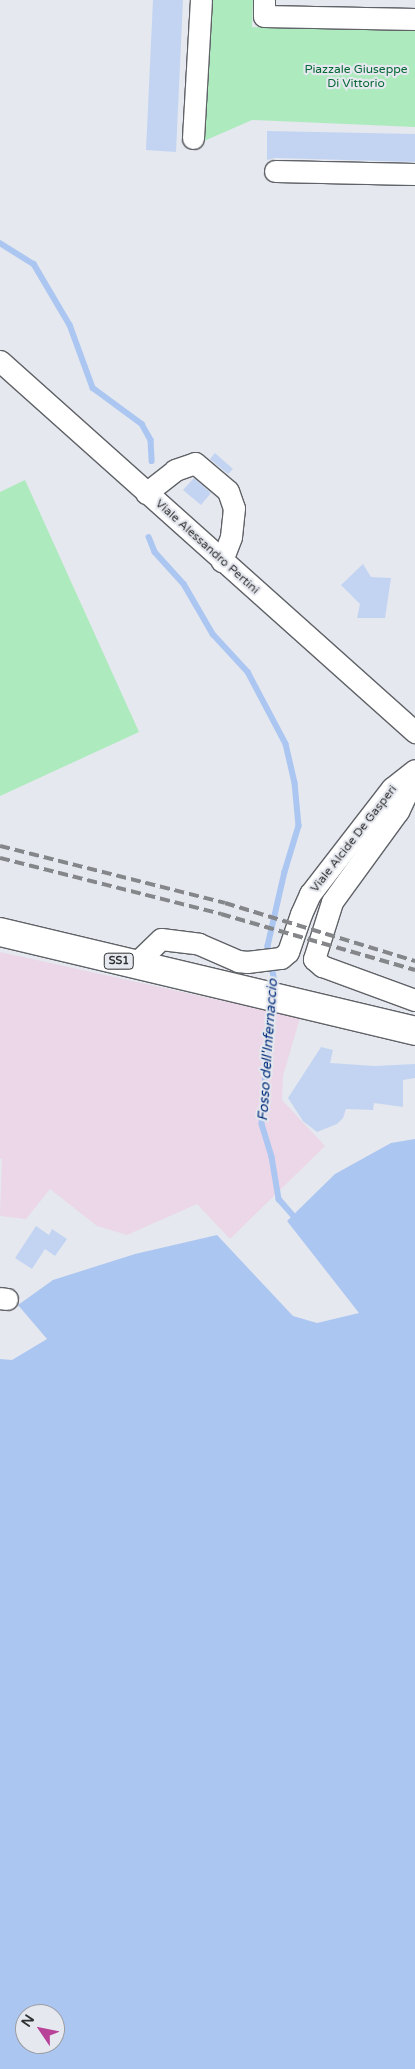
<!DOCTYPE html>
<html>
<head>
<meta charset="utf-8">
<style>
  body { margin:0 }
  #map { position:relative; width:415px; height:2069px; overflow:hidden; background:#e5e8ee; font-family:"Varela Round",sans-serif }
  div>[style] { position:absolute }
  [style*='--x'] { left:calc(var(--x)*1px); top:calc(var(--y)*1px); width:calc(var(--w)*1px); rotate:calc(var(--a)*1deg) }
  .industrial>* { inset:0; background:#ebd7e7 }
  .green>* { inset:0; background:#adeabe }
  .water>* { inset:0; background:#acc6f2 }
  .stream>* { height:5.5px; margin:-2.75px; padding:0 2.75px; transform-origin:2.75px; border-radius:2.75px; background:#acc6f2 }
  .building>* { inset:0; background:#c3d4f2 }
  .roads { filter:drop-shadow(1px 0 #5f6267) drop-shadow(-1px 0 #5f6267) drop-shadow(0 1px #5f6267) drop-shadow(0 -1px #5f6267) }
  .minor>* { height:21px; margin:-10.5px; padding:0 10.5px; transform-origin:10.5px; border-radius:10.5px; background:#fff }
  .major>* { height:28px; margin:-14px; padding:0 14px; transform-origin:14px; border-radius:14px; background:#fff }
  .rail>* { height:4px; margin-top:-2px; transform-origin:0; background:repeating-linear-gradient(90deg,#84868a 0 10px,transparent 0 15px) }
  span { translate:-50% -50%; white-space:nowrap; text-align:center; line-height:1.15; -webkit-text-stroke:4.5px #e5e8ee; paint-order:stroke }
  .shield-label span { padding:1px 4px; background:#e5e8ee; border:1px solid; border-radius:4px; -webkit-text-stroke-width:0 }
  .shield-label { font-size:11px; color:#2f3032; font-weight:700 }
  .park-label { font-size:12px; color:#076937 }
  .street-label { font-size:12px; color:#2f3032 }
  .water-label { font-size:14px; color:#022e7e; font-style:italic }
  .north { position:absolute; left:15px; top:2004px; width:50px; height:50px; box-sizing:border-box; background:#e5e8ee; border:1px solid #9c9ea3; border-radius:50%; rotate:304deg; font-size:14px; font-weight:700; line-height:20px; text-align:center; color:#2f3032 }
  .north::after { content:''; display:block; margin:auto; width:18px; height:22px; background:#b84298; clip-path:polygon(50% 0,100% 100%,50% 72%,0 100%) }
</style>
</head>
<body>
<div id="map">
  <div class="industrial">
    <div style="clip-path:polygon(0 952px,300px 1018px,283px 1076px,282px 1100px,325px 1146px,230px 1239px,197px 1204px,127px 1235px,97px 1226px,50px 1189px,26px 1219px,0 1216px,2px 1159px,0 1159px)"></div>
  </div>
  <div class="green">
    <div style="clip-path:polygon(212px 0,253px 0,252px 27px,415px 31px,415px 127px,252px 120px,204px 141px)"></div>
    <div style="clip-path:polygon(25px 480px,139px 732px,0 796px,0 492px)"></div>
  </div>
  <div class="water">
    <div style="clip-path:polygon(evenodd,415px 1139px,415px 2069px,0 2069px,0 1359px,12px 1360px,47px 1339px,18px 1305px,53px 1280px,135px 1254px,217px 1235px,293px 1316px,317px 1323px,359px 1313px,287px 1221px,335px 1174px,391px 1143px,415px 1139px,25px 2014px,55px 2014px,55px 2044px,25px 2044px,25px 2014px)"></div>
  </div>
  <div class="stream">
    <div style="--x:0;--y:243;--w:40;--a:32"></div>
    <div style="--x:34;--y:264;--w:71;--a:59.5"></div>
    <div style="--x:70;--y:325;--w:67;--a:69.9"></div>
    <div style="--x:93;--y:388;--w:61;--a:36.3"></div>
    <div style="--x:142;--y:424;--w:18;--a:61"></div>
    <div style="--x:151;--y:440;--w:21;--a:87"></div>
    <div style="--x:149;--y:537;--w:16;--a:68"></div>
    <div style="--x:155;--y:552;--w:43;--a:47.8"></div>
    <div style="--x:184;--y:584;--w:58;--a:59.9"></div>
    <div style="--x:213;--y:634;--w:52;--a:47.4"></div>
    <div style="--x:248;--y:672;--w:81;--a:62.2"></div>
    <div style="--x:286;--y:744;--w:40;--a:77"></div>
    <div style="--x:295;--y:783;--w:43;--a:84.7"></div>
    <div style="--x:299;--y:826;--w:48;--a:106.9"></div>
    <div style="--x:285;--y:872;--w:76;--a:102.9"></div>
    <div style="--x:268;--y:946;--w:37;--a:79"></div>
    <div style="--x:275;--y:982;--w:8;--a:97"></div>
    <div style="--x:271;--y:1004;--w:120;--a:94.3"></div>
    <div style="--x:262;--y:1124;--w:34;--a:73"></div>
    <div style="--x:272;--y:1157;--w:43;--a:80.5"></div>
    <div style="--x:279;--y:1199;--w:21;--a:49"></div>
  </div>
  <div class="building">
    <div style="clip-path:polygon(153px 0,183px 0,176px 152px,146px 150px)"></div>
    <div style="clip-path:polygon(267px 131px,415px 134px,415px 162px,275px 158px,267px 160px)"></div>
    <div style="clip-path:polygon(215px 453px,233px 469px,228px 474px,210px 459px)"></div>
    <div style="clip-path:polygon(194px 478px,211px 493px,201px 505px,183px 490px)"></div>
    <div style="clip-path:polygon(363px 564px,371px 577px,391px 578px,385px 618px,357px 618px,360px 604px,341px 585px)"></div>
    <div style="clip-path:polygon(321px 1047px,333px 1050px,330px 1063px,375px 1066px,415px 1064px,415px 1078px,403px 1080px,403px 1107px,374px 1103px,373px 1110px,346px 1109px,343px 1118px,337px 1124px,317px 1132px,303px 1121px,288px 1098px)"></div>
    <div style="clip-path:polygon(36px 1226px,49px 1235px,52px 1229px,67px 1239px,55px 1256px,45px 1249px,32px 1269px,15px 1258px)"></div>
  </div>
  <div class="roads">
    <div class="minor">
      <div style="--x:264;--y:0;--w:16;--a:90"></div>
      <div style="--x:264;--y:16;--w:151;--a:1.1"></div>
      <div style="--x:193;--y:138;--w:138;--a:-86.7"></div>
      <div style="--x:275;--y:171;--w:140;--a:1.2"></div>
      <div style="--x:0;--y:361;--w:557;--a:41.8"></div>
      <div style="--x:146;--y:493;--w:37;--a:-38"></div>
      <div style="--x:175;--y:470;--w:21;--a:-19"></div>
      <div style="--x:195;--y:463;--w:43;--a:40.3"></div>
      <div style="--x:228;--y:491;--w:18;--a:71"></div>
      <div style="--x:234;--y:508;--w:29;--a:96"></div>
      <div style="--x:231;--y:537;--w:26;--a:111"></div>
      <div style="--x:415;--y:775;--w:40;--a:115"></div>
      <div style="--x:398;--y:811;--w:112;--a:126"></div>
      <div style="--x:332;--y:902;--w:60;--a:107.5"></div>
      <div style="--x:314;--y:959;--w:11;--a:41"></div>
      <div style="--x:322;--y:966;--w:99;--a:20.1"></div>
      <div style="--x:134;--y:965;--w:37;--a:-44"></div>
      <div style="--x:161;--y:939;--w:38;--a:7"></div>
      <div style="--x:199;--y:944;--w:43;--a:23.6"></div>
      <div style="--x:238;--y:961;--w:9;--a:6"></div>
      <div style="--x:247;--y:962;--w:34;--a:-7"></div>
      <div style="--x:281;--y:958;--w:9;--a:-41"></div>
      <div style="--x:288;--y:952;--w:40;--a:-71.1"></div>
      <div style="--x:301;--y:914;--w:22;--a:-66"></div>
      <div style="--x:310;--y:894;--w:134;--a:-52.3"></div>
      <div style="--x:392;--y:788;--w:29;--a:-38"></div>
      <div style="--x:0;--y:1298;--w:7;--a:8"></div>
    </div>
    <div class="major">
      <div style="--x:0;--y:932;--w:427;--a:13.4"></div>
    </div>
  </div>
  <div class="rail">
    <div style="--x:0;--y:846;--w:232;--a:14.2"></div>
    <div style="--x:225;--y:903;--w:199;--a:17"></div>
    <div style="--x:0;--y:858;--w:228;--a:14.2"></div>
    <div style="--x:221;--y:914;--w:202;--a:16.1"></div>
  </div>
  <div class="shield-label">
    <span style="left:119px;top:961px">SS1</span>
  </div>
  <div class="park-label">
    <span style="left:356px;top:77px">Piazzale Giuseppe<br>Di Vittorio</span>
  </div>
  <div class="street-label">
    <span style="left:207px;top:547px;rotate:42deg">Viale Alessandro Pertini</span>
    <span style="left:354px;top:839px;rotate:-52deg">Viale Alcide De Gasperi</span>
  </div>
  <div class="water-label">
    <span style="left:268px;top:1050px;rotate:-86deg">Fosso dell'Infernaccio</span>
  </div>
  <div class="north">N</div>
</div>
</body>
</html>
